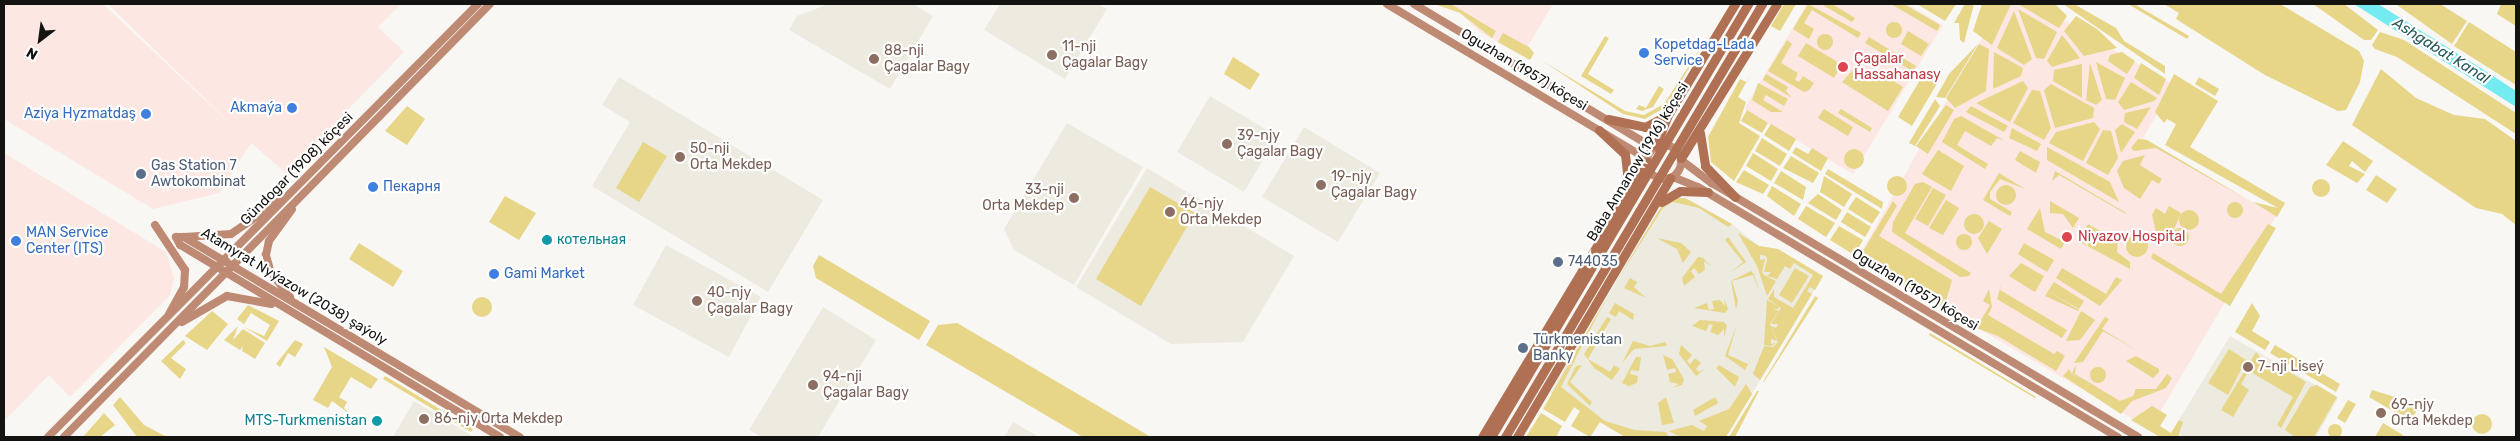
<!DOCTYPE html>
<html>
<head>
<meta charset="utf-8">
<style>
  body { margin:0 }
  #map { position:relative; width:2520px; height:441px; overflow:hidden; background:#f8f7f3; font-family:Rubik,sans-serif }
  div>[style] { position:absolute }
  [style*='--x'] { left:calc(var(--x)*1px); top:calc(var(--y)*1px); width:calc(var(--w)*1px); rotate:calc(var(--a)*1deg) }
  .built>* { inset:0; background:#edebe0 }
  .industrial>* { inset:0; background:#fce7e2 }
  .medical>* { inset:0; background:#fce7e3 }
  .green>* { inset:0; background:#e7d588 }
  .round { border-radius:50% }
  .water>* { inset:0; background:#74ebf0 }
  .secondary>* { height:8px; margin:-4px; padding:0 4px; transform-origin:4px; border-radius:4px; background:#bf8a73 }
  .secondary>.ring { margin:-4px; padding:0; box-sizing:content-box; background:none; border:8px solid #bf8a73; border-radius:50% }
  .primary>* { height:9px; margin:-4.5px; padding:0 4.5px; transform-origin:4.5px; border-radius:4.5px; background:#b07053 }
  .dots>* { width:14px; height:14px; translate:-50% -50%; box-sizing:border-box; border:2px solid #fff; border-radius:50% }
  span { translate:-50% -50%; white-space:nowrap; text-align:center; line-height:1.15; -webkit-text-stroke:4.5px #fff; paint-order:stroke }
  .shop-label { font-size:14px; color:#366cbe }
  .left { translate:0 -50%; text-align:left }
  .right { translate:-100% -50%; text-align:right }
  .education-label { font-size:14px; color:#785e54 }
  .health-label { font-size:14px; color:#be3a42 }
  .street-label { font-size:14px; color:#131311 }
  .service-label { font-size:14px; color:#4e5e75 }
  .culture-label { font-size:14px; color:#0d838f }
  .water-label { font-size:15px; color:#265a5c; font-style:italic }
  .frame { position:absolute; inset:0; border:5px solid #131311; pointer-events:none }
  .north { position:absolute; left:15px; top:15px; width:50px; height:50px; -webkit-text-stroke:4px #fff; paint-order:stroke; rotate:210deg; font-size:14px; font-weight:700; line-height:20px; text-align:center; color:#131311 }
  .north::after { content:''; display:block; margin:auto; width:18px; height:22px; background:#131311; clip-path:polygon(50% 0,100% 100%,50% 72%,0 100%) }
</style>
</head>
<body>
<div id="map">
  <div class="built">
    <div style="clip-path:polygon(829px 4px,913px 4px,933px 16px,890px 89px,789px 30px,797px 16px)"></div>
    <div style="clip-path:polygon(1000px 4px,1098px 4px,1107px 9px,1065px 79px,984px 30px)"></div>
    <div style="clip-path:polygon(619px 77px,823px 200px,768px 292px,592px 186px,630px 122px,602px 105px)"></div>
    <div style="clip-path:polygon(1210px 96px,1277px 136px,1244px 192px,1177px 152px)"></div>
    <div style="clip-path:polygon(1067px 123px,1143px 167px,1074px 285px,1014px 250px,1004px 229px)"></div>
    <div style="clip-path:polygon(1304px 127px,1380px 173px,1338px 242px,1262px 197px)"></div>
    <div style="clip-path:polygon(1147px 168px,1294px 256px,1243px 342px,1171px 344px,1076px 287px)"></div>
    <div style="clip-path:polygon(1674px 198px,1690px 200px,1732px 224px,1759px 246px,1778px 249px,1823px 276px,1726px 437px,1625px 437px,1550px 393px,1658px 211px)"></div>
    <div style="clip-path:polygon(666px 245px,761px 297px,729px 357px,633px 305px)"></div>
    <div style="clip-path:polygon(823px 307px,876px 340px,818px 437px,762px 437px,749px 430px)"></div>
    <div style="clip-path:polygon(2230px 336px,2338px 398px,2316px 437px,2178px 437px,2171px 433px)"></div>
    <div style="clip-path:polygon(414px 401px,474px 437px,393px 437px)"></div>
    <div style="clip-path:polygon(1013px 422px,1039px 437px,1004px 437px)"></div>
  </div>
  <div class="industrial">
    <div style="clip-path:polygon(4px 4px,103px 4px,242px 135px,108px 4px,401px 4px,378px 27px,404px 52px,286px 173px,251px 143px,219px 193px,153px 209px,4px 119px)"></div>
    <div style="clip-path:polygon(1434px 4px,1553px 4px,1522px 56px,1480px 32px,1460px 13px)"></div>
    <div style="clip-path:polygon(4px 153px,166px 252px,174px 278px,170px 295px,70px 397px,49px 375px,4px 421px)"></div>
  </div>
  <div class="medical">
    <div style="clip-path:polygon(1807px 4px,1907px 4px,1943px 25px,1853px 174px,1744px 109px)"></div>
    <div style="clip-path:polygon(2001px 4px,2036px 4px,2174px 85px,2143px 138px,2276px 216px,2150px 429px,1858px 258px)"></div>
  </div>
  <div class="green">
    <div style="clip-path:polygon(1435px 4px,1451px 4px,1496px 31px,1492px 38px,1460px 13px)"></div>
    <div style="clip-path:polygon(1784px 4px,1796px 4px,1780px 31px,1771px 26px)"></div>
    <div style="clip-path:polygon(1808px 4px,1861px 33px,1858px 38px,1812px 10px,1804px 23px,1814px 29px,1809px 39px,1793px 29px)"></div>
    <div style="clip-path:polygon(1821px 4px,1832px 4px,1855px 18px,1852px 22px)"></div>
    <div style="clip-path:polygon(1891px 4px,1904px 4px,1940px 25px,1937px 31px)"></div>
    <div style="clip-path:polygon(1917px 4px,1956px 4px,1945px 21px)"></div>
    <div style="clip-path:polygon(1965px 4px,1974px 4px,1964px 43px,1960px 40px,1959px 23px,1954px 23px)"></div>
    <div style="clip-path:polygon(1982px 4px,2011px 4px,1992px 45px,1973px 31px)"></div>
    <div style="clip-path:polygon(2018px 4px,2055px 4px,2067px 16px,2059px 28px)"></div>
    <div style="clip-path:polygon(2063px 4px,2074px 4px,2116px 28px,2124px 41px,2165px 66px,2165px 74px)"></div>
    <div style="clip-path:polygon(2128px 4px,2134px 4px,2189px 36px,2187px 39px)"></div>
    <div style="clip-path:polygon(2164px 4px,2280px 4px,2359px 51px,2364px 61px,2360px 82px,2346px 110px,2338px 111px,2265px 75px,2176px 19px,2179px 13px)"></div>
    <div style="clip-path:polygon(2313px 4px,2344px 4px,2378px 30px,2371px 40px,2364px 40px)"></div>
    <div style="clip-path:polygon(2440px 4px,2467px 21px,2452px 44px,2397px 5px)"></div>
    <div style="clip-path:polygon(2501px 4px,2516px 4px,2516px 26px,2497px 14px)"></div>
    <div style="clip-path:polygon(2018px 9px,2057px 32px,2044px 59px,2036px 58px)"></div>
    <div style="clip-path:polygon(2014px 11px,2032px 59px,2024px 65px,1997px 48px)"></div>
    <div style="clip-path:polygon(2076px 16px,2097px 29px,2117px 48px,2084px 56px,2064px 31px)"></div>
    <div style="clip-path:polygon(2469px 22px,2516px 52px,2516px 85px,2454px 46px)"></div>
    <div class="round" style="left:1886px;top:22px;width:16px;height:16px"></div>
    <div style="clip-path:polygon(1908px 31px,1929px 44px,1921px 56px,1901px 44px)"></div>
    <div style="clip-path:polygon(2380px 32px,2404px 40px,2516px 113px,2516px 134px,2397px 57px,2375px 49px,2372px 45px)"></div>
    <div style="clip-path:polygon(1503px 33px,1529px 47px,1534px 53px,1530px 60px,1498px 42px)"></div>
    <div class="round" style="left:1817px;top:34px;width:16px;height:16px"></div>
    <div style="clip-path:polygon(2062px 35px,2080px 58px,2052px 67px,2047px 61px)"></div>
    <div style="clip-path:polygon(1605px 36px,1609px 38px,1588px 74px,1614px 90px,1611px 94px,1581px 76px)"></div>
    <div style="clip-path:polygon(1869px 37px,1916px 66px,1912px 71px,1865px 43px)"></div>
    <div style="clip-path:polygon(1787px 40px,1792px 44px,1781px 63px,1798px 73px,1795px 80px,1799px 82px,1803px 76px,1814px 83px,1809px 90px,1804px 92px,1768px 71px)"></div>
    <div style="clip-path:polygon(1705px 41px,1666px 107px,1645px 119px,1623px 114px,1541px 60px,1625px 111px,1644px 115px,1664px 104px)"></div>
    <div style="clip-path:polygon(1806px 43px,1836px 61px,1840px 67px,1834px 78px,1798px 56px)"></div>
    <div style="clip-path:polygon(1978px 44px,1945px 98px,1936px 97px,1949px 74px)"></div>
    <div style="clip-path:polygon(1979px 44px,1989px 49px,1986px 91px,1955px 108px,1946px 98px)"></div>
    <div style="clip-path:polygon(1994px 52px,2023px 68px,2021px 76px,1993px 89px)"></div>
    <div style="clip-path:polygon(2122px 52px,2135px 61px,2127px 74px,2108px 61px,2110px 55px)"></div>
    <div style="clip-path:polygon(1233px 57px,1260px 74px,1250px 90px,1224px 74px)"></div>
    <div style="clip-path:polygon(2096px 62px,2125px 78px,2115px 100px,2106px 99px)"></div>
    <div style="clip-path:polygon(2090px 63px,2102px 100px,2096px 105px,2086px 100px)"></div>
    <div style="clip-path:polygon(2141px 63px,2166px 79px,2159px 95px,2134px 78px)"></div>
    <div style="clip-path:polygon(2082px 64px,2082px 98px,2053px 81px,2054px 70px)"></div>
    <div style="clip-path:polygon(2381px 69px,2416px 98px,2454px 115px,2485px 119px,2516px 141px,2516px 225px,2502px 214px,2476px 208px,2352px 125px)"></div>
    <div style="clip-path:polygon(1753px 70px,1738px 97px,1746px 102px,1739px 123px,1760px 136px,1734px 181px,1711px 162px,1708px 137px,1740px 79px,1746px 82px)"></div>
    <div style="clip-path:polygon(1852px 71px,1864px 78px,1869px 71px,1882px 78px,1884px 75px,1903px 87px,1888px 111px,1842px 82px)"></div>
    <div style="clip-path:polygon(1766px 74px,1788px 87px,1786px 91px,1792px 98px,1763px 80px)"></div>
    <div style="clip-path:polygon(2174px 74px,2218px 101px,2190px 147px,2285px 203px,2277px 217px,2253px 202px,2278px 208px,2165px 145px,2176px 124px,2167px 119px,2164px 123px,2155px 112px)"></div>
    <div style="clip-path:polygon(1923px 75px,1933px 81px,1942px 75px,1912px 126px,1898px 117px)"></div>
    <div style="clip-path:polygon(2199px 77px,2219px 89px,2215px 96px,2195px 84px)"></div>
    <div style="clip-path:polygon(2023px 81px,2028px 88px,2010px 122px,1976px 103px)"></div>
    <div style="clip-path:polygon(2131px 82px,2157px 98px,2154px 101px,2124px 110px,2118px 102px)"></div>
    <div style="clip-path:polygon(1758px 83px,1788px 99px,1784px 106px,1766px 95px,1763px 100px,1783px 112px,1771px 112px,1752px 100px)"></div>
    <div style="clip-path:polygon(2051px 84px,2094px 108px,2093px 118px,2055px 128px,2044px 90px)"></div>
    <div style="clip-path:polygon(1659px 86px,1664px 89px,1653px 107px,1642px 111px,1636px 109px,1639px 105px,1646px 108px)"></div>
    <div style="clip-path:polygon(2032px 90px,2040px 91px,2051px 128px,2044px 140px,2013px 123px)"></div>
    <div style="clip-path:polygon(1935px 99px,1940px 106px,1915px 146px,1909px 143px)"></div>
    <div style="clip-path:polygon(1946px 105px,1954px 110px,1928px 154px,1916px 146px)"></div>
    <div style="clip-path:polygon(407px 106px,425px 119px,407px 145px,385px 131px)"></div>
    <div style="clip-path:polygon(1971px 106px,2008px 126px,2004px 132px,1966px 112px)"></div>
    <div style="clip-path:polygon(2151px 107px,2137px 129px,2124px 122px,2125px 113px)"></div>
    <div style="clip-path:polygon(1824px 109px,1853px 127px,1848px 136px,1818px 118px)"></div>
    <div style="clip-path:polygon(1841px 109px,1872px 128px,1870px 132px,1838px 113px)"></div>
    <div style="clip-path:polygon(1747px 110px,1768px 123px,1762px 133px,1741px 121px)"></div>
    <div style="clip-path:polygon(1961px 116px,2005px 141px,1997px 138px,1991px 146px,1965px 131px,1957px 145px,1988px 164px,1985px 169px,1942px 142px,1954px 119px)"></div>
    <div style="clip-path:polygon(2094px 122px,2100px 129px,2083px 161px,2049px 143px,2056px 132px)"></div>
    <div style="clip-path:polygon(1771px 124px,1796px 139px,1789px 151px,1764px 135px)"></div>
    <div style="clip-path:polygon(2122px 124px,2135px 132px,2121px 153px,2115px 130px)"></div>
    <div style="clip-path:polygon(2012px 128px,2041px 144px,2037px 151px,2009px 138px)"></div>
    <div style="clip-path:polygon(2103px 130px,2111px 131px,2118px 158px,2108px 175px,2086px 163px)"></div>
    <div style="clip-path:polygon(1762px 138px,1787px 154px,1780px 166px,1755px 151px)"></div>
    <div style="clip-path:polygon(2138px 139px,2147px 140px,2248px 200px,2156px 148px,2134px 151px,2131px 148px)"></div>
    <div style="clip-path:polygon(2343px 141px,2373px 161px,2365px 172px,2352px 161px,2349px 166px,2365px 174px,2357px 183px,2326px 165px)"></div>
    <div style="clip-path:polygon(643px 142px,667px 156px,639px 202px,616px 188px)"></div>
    <div style="clip-path:polygon(2007px 144px,2040px 162px,2036px 173px,2015px 160px,2020px 151px)"></div>
    <div style="clip-path:polygon(1796px 147px,1808px 154px,1812px 148px,1828px 158px,1821px 171px,1792px 153px)"></div>
    <div style="clip-path:polygon(2047px 147px,2110px 182px,2119px 202px,2047px 160px)"></div>
    <div class="round" style="left:1844px;top:149px;width:20px;height:20px"></div>
    <div style="clip-path:polygon(1938px 150px,1964px 166px,1951px 191px,1922px 174px)"></div>
    <div style="clip-path:polygon(1753px 153px,1778px 169px,1771px 181px,1746px 166px)"></div>
    <div style="clip-path:polygon(2145px 155px,2140px 165px,2162px 179px,2159px 184px,2152px 180px,2140px 199px,2124px 188px,2117px 171px,2123px 161px)"></div>
    <div style="clip-path:polygon(1791px 156px,1819px 173px,1813px 183px,1783px 168px)"></div>
    <div style="clip-path:polygon(1828px 169px,1883px 202px,1882px 209px,1825px 174px)"></div>
    <div style="clip-path:polygon(1744px 170px,1769px 185px,1763px 194px,1736px 182px)"></div>
    <div style="clip-path:polygon(1781px 171px,1806px 187px,1803px 200px,1774px 183px)"></div>
    <div style="clip-path:polygon(2055px 171px,2126px 213px,2126px 214px,2059px 175px,2052px 181px)"></div>
    <div style="clip-path:polygon(1999px 173px,2025px 189px,2000px 179px,1990px 192px,1990px 199px,2012px 212px,2010px 216px,1983px 200px)"></div>
    <div style="clip-path:polygon(2376px 175px,2397px 189px,2387px 203px,2366px 190px)"></div>
    <div class="round" style="left:1887px;top:176px;width:20px;height:20px"></div>
    <div style="clip-path:polygon(1824px 176px,1852px 194px,1844px 207px,1820px 192px)"></div>
    <div class="round" style="left:2312px;top:179px;width:18px;height:18px"></div>
    <div style="clip-path:polygon(1923px 182px,1932px 187px,1905px 233px,1971px 273px,1969px 276px,1960px 277px,1892px 232px,1893px 222px,1915px 184px)"></div>
    <div class="round" style="left:1996px;top:185px;width:20px;height:20px"></div>
    <div style="clip-path:polygon(1772px 186px,1801px 204px,1794px 216px,1767px 196px)"></div>
    <div style="clip-path:polygon(1150px 187px,1195px 213px,1141px 306px,1096px 279px)"></div>
    <div style="clip-path:polygon(1933px 188px,1946px 195px,1928px 226px,1915px 219px)"></div>
    <div style="clip-path:polygon(1818px 194px,1842px 210px,1836px 220px,1808px 203px)"></div>
    <div style="clip-path:polygon(505px 196px,536px 213px,519px 240px,489px 222px)"></div>
    <div style="clip-path:polygon(1856px 197px,1880px 212px,1872px 224px,1848px 209px)"></div>
    <div style="clip-path:polygon(1685px 198px,1732px 224px,1728px 227px,1699px 208px,1673px 202px,1663px 208px,1614px 285px,1661px 207px,1674px 198px)"></div>
    <div style="clip-path:polygon(1946px 200px,1959px 208px,1943px 235px,1929px 228px)"></div>
    <div style="clip-path:polygon(1893px 201px,1897px 206px,1879px 236px,1952px 280px,1944px 309px,1859px 258px)"></div>
    <div style="clip-path:polygon(2050px 201px,2079px 218px,2073px 228px,2063px 214px,2050px 213px)"></div>
    <div class="round" style="left:2227px;top:202px;width:16px;height:16px"></div>
    <div style="clip-path:polygon(1806px 206px,1835px 223px,1826px 237px,1798px 219px)"></div>
    <div style="clip-path:polygon(2169px 206px,2181px 213px,2169px 241px,2156px 232px,2152px 215px,2156px 208px,2165px 214px)"></div>
    <div style="clip-path:polygon(2040px 208px,2045px 232px,2065px 242px,2061px 249px,2027px 229px)"></div>
    <div class="round" style="left:2179px;top:210px;width:20px;height:20px"></div>
    <div style="clip-path:polygon(1847px 212px,1871px 227px,1865px 237px,1841px 222px)"></div>
    <div class="round" style="left:1964px;top:214px;width:20px;height:20px"></div>
    <div style="clip-path:polygon(1989px 221px,2002px 229px,1987px 254px,1978px 238px)"></div>
    <div style="clip-path:polygon(2088px 224px,2118px 241px,2117px 252px,2130px 262px,2130px 269px,2078px 241px)"></div>
    <div style="clip-path:polygon(2268px 224px,2276px 228px,2230px 306px,2151px 258px,2153px 253px,2221px 294px)"></div>
    <div style="clip-path:polygon(1839px 226px,1863px 240px,1854px 255px,1830px 240px)"></div>
    <div class="round" style="left:2171px;top:228px;width:18px;height:18px"></div>
    <div style="clip-path:polygon(1738px 233px,1759px 246px,1778px 249px,1823px 276px,1815px 290px,1810px 287px,1807px 291px,1812px 294px,1760px 380px,1753px 374px,1764px 346px,1773px 347px,1778px 342px,1771px 326px,1776px 328px,1778px 324px,1771px 324px,1781px 308px,1768px 299px,1774px 289px,1774px 297px,1793px 308px,1813px 275px,1794px 263px,1790px 269px,1785px 266px,1777px 279px,1767px 276px,1771px 272px,1764px 272px,1767px 260px,1766px 256px,1760px 255px,1760px 260px,1765px 259px,1762px 272px,1764px 275px,1776px 281px,1767px 296px,1757px 266px)"></div>
    <div class="round" style="left:1956px;top:234px;width:16px;height:16px"></div>
    <div class="round" style="left:2126px;top:235px;width:22px;height:22px"></div>
    <div style="clip-path:polygon(1728px 237px,1746px 262px,1731px 272px,1743px 262px,1725px 240px)"></div>
    <div style="clip-path:polygon(1657px 238px,1681px 243px,1691px 252px,1683px 263px,1677px 249px)"></div>
    <div style="clip-path:polygon(359px 243px,403px 271px,393px 287px,349px 259px)"></div>
    <div style="clip-path:polygon(2024px 243px,2054px 260px,2047px 272px,2018px 254px)"></div>
    <div style="clip-path:polygon(819px 255px,930px 321px,919px 340px,816px 278px,813px 266px)"></div>
    <div style="clip-path:polygon(1698px 257px,1703px 258px,1711px 266px,1704px 261px,1705px 270px,1699px 274px,1694px 268px,1691px 271px,1695px 277px,1684px 286px,1682px 278px)"></div>
    <div style="clip-path:polygon(2021px 263px,2044px 276px,2035px 292px,2009px 276px)"></div>
    <div style="clip-path:polygon(1795px 268px,1809px 276px,1792px 303px,1779px 295px)"></div>
    <div style="clip-path:polygon(2062px 268px,2106px 294px,2116px 277px,2122px 280px,2100px 306px,2056px 278px)"></div>
    <div style="clip-path:polygon(1751px 271px,1754px 274px,1759px 290px,1753px 275px,1732px 281px,1738px 301px,1736px 309px,1731px 281px)"></div>
    <div style="clip-path:polygon(1630px 278px,1637px 282px,1634px 287px,1646px 298px,1624px 288px)"></div>
    <div style="clip-path:polygon(2002px 282px,2000px 290px,2067px 330px,2062px 338px,1997px 299px)"></div>
    <div style="clip-path:polygon(2054px 282px,2084px 301px,2079px 309px,2048px 291px)"></div>
    <div style="clip-path:polygon(1989px 289px,1992px 307px,1988px 315px,2054px 354px,2057px 351px,2065px 356px,2056px 371px,1998px 336px,1976px 328px,1990px 305px,1983px 301px)"></div>
    <div style="clip-path:polygon(2048px 291px,2079px 310px,2078px 311px,2045px 296px)"></div>
    <div style="clip-path:polygon(1815px 296px,1818px 298px,1764px 382px,1763px 382px)"></div>
    <div style="clip-path:polygon(1607px 297px,1561px 387px,1605px 421px,1635px 430px,1666px 432px,1669px 437px,1625px 437px,1600px 422px,1590px 437px,1571px 426px,1580px 411px,1574px 407px,1565px 422px,1543px 409px)"></div>
    <div class="round" style="left:472px;top:297px;width:20px;height:20px"></div>
    <div style="clip-path:polygon(1724px 298px,1728px 309px,1725px 313px,1694px 308px,1707px 303px,1709px 310px,1714px 309px,1712px 301px,1720px 300px,1725px 306px)"></div>
    <div style="clip-path:polygon(1767px 300px,1778px 306px,1779px 309px,1773px 309px,1779px 311px,1770px 324px,1777px 341px,1771px 339px,1771px 344px,1776px 343px,1771px 346px,1764px 345px)"></div>
    <div style="clip-path:polygon(1615px 303px,1634px 314px,1633px 320px,1619px 311px,1616px 317px,1609px 313px)"></div>
    <div style="clip-path:polygon(2252px 303px,2260px 316px,2252px 331px,2270px 342px,2265px 350px,2235px 332px)"></div>
    <div style="clip-path:polygon(248px 305px,279px 321px,267px 341px,244px 327px,264px 336px,270px 325px,251px 313px,244px 324px,237px 319px)"></div>
    <div style="clip-path:polygon(212px 311px,228px 324px,207px 350px,185px 336px)"></div>
    <div style="clip-path:polygon(2081px 311px,2095px 320px,2080px 340px,2066px 341px)"></div>
    <div style="clip-path:polygon(1607px 317px,1611px 319px,1588px 359px,1610px 372px,1614px 365px,1620px 369px,1612px 380px,1594px 368px,1584px 354px)"></div>
    <div style="clip-path:polygon(2105px 317px,2109px 319px,2102px 329px,2138px 351px,2103px 331px,2083px 362px,2074px 363px)"></div>
    <div style="clip-path:polygon(1700px 320px,1724px 322px,1727px 326px,1724px 337px,1724px 329px,1718px 335px,1710px 332px,1713px 325px,1709px 324px,1706px 331px,1692px 326px)"></div>
    <div style="clip-path:polygon(957px 323px,1151px 437px,1083px 437px,926px 345px,938px 325px)"></div>
    <div style="clip-path:polygon(1737px 324px,1728px 355px,1748px 364px,1757px 348px,1745px 370px,1725px 356px)"></div>
    <div style="clip-path:polygon(238px 326px,233px 340px,243px 329px,265px 343px,255px 359px,242px 351px,243px 346px,240px 350px,224px 340px)"></div>
    <div style="clip-path:polygon(1930px 333px,2036px 397px,2035px 398px,1929px 335px)"></div>
    <div style="clip-path:polygon(183px 340px,186px 343px,171px 358px,186px 369px,180px 379px,161px 361px)"></div>
    <div style="clip-path:polygon(295px 340px,303px 344px,295px 357px,288px 353px,280px 367px,276px 364px)"></div>
    <div style="clip-path:polygon(1633px 341px,1650px 346px,1665px 342px,1667px 346px,1634px 349px,1622px 363px)"></div>
    <div style="clip-path:polygon(1681px 345px,1692px 355px,1687px 361px,1690px 364px,1695px 358px,1701px 363px,1696px 369px,1699px 372px,1706px 368px,1696px 376px,1679px 354px)"></div>
    <div style="clip-path:polygon(2275px 345px,2340px 384px,2336px 392px,2270px 353px)"></div>
    <div style="clip-path:polygon(324px 347px,378px 379px,371px 389px,351px 377px,339px 397px,347px 402px,344px 408px,351px 415px,332px 401px,328px 408px,313px 400px,332px 367px)"></div>
    <div style="clip-path:polygon(2229px 349px,2246px 360px,2228px 395px,2208px 383px)"></div>
    <div style="clip-path:polygon(2256px 352px,2267px 367px,2271px 361px,2306px 382px,2281px 428px,2277px 425px,2293px 397px,2249px 371px,2241px 384px,2249px 390px,2233px 417px,2221px 410px)"></div>
    <div style="clip-path:polygon(1663px 355px,1672px 359px,1684px 379px,1682px 385px,1672px 388px,1679px 384px,1670px 382px,1668px 374px,1676px 372px,1675px 368px,1667px 370px)"></div>
    <div style="clip-path:polygon(2136px 356px,2159px 369px,2159px 372px,2153px 378px,2126px 361px)"></div>
    <div style="clip-path:polygon(1636px 357px,1641px 357px,1639px 371px,1631px 370px,1630px 374px,1638px 376px,1637px 383px,1629px 386px,1636px 390px,1622px 383px)"></div>
    <div style="clip-path:polygon(1582px 365px,1570px 382px,1592px 402px,1590px 406px,1567px 384px,1576px 366px)"></div>
    <div style="clip-path:polygon(1719px 365px,1739px 377px,1735px 387px,1716px 368px)"></div>
    <div style="clip-path:polygon(2076px 365px,2075px 374px,2120px 401px,2133px 396px,2136px 389px,2156px 389px,2167px 374px,2172px 378px,2166px 388px,2132px 401px,2121px 414px,2063px 376px,2069px 369px,2071px 373px,2084px 381px,2072px 373px)"></div>
    <div class="round" style="left:2090px;top:367px;width:16px;height:16px"></div>
    <div style="clip-path:polygon(385px 376px,473px 429px,471px 432px,383px 379px)"></div>
    <div style="clip-path:polygon(1746px 384px,1752px 394px,1726px 437px,1680px 437px,1669px 431px,1692px 425px,1704px 431px,1707px 426px,1699px 421px,1729px 409px)"></div>
    <div style="clip-path:polygon(2317px 385px,2337px 397px,2314px 437px,2295px 437px,2285px 430px,2310px 387px)"></div>
    <div style="clip-path:polygon(2372px 390px,2415px 403px,2418px 409px,2410px 421px,2369px 397px)"></div>
    <div style="clip-path:polygon(1759px 391px,1735px 437px,1729px 437px,1757px 391px)"></div>
    <div style="clip-path:polygon(120px 397px,144px 425px,167px 437px,137px 437px,113px 405px)"></div>
    <div style="clip-path:polygon(1666px 397px,1674px 423px,1662px 425px,1658px 403px)"></div>
    <div style="clip-path:polygon(1715px 397px,1718px 403px,1695px 416px,1693px 410px)"></div>
    <div style="clip-path:polygon(2348px 400px,2356px 404px,2345px 423px,2337px 418px)"></div>
    <div style="clip-path:polygon(2152px 406px,2167px 415px,2160px 426px,2171px 433px,2179px 420px,2183px 422px,2178px 437px,2160px 437px,2131px 420px)"></div>
    <div style="clip-path:polygon(104px 413px,115px 425px,100px 437px,83px 437px)"></div>
    <div style="clip-path:polygon(1541px 413px,1562px 426px,1556px 437px,1526px 437px)"></div>
    <div class="round" style="left:2472px;top:414px;width:20px;height:20px"></div>
    <div style="clip-path:polygon(2383px 423px,2403px 435px,2402px 437px,2375px 437px)"></div>
    <div class="round" style="left:2328px;top:424px;width:14px;height:14px"></div>
  </div>
  <div class="water">
    <div style="clip-path:polygon(2354px 4px,2378px 4px,2487px 72px,2516px 91px,2516px 107px)"></div>
  </div>
  <div class="secondary">
    <div style="--x:1387;--y:4;--w:303;--a:30.8"></div>
    <div style="--x:1414;--y:4;--w:280;--a:31"></div>
    <div class="ring" style="left:1647px;top:145px;width:26px;height:26px"></div>
    <div style="--x:1681;--y:160;--w:39;--a:37"></div>
    <div style="--x:1712;--y:183;--w:496;--a:30.8"></div>
    <div style="--x:1673;--y:177;--w:27;--a:22"></div>
    <div style="--x:1698;--y:187;--w:489;--a:30.8"></div>
    <div style="--x:155;--y:225;--w:54;--a:56.3"></div>
    <div style="--x:185;--y:270;--w:17;--a:93"></div>
    <div style="--x:184;--y:287;--w:31;--a:119"></div>
    <div style="--x:184;--y:237;--w:47;--a:-3.7"></div>
    <div style="--x:231;--y:234;--w:62;--a:-34.5"></div>
    <div style="--x:290;--y:297;--w:31;--a:-128"></div>
    <div style="--x:271;--y:273;--w:19;--a:-106"></div>
    <div style="--x:266;--y:255;--w:14;--a:-78"></div>
    <div style="--x:269;--y:241;--w:39;--a:-54"></div>
    <div style="--x:182;--y:322;--w:52;--a:-30"></div>
    <div style="--x:227;--y:296;--w:45;--a:10.3"></div>
    <div style="--x:48;--y:437;--w:610;--a:-45.2"></div>
    <div style="--x:64;--y:437;--w:607;--a:-45.47"></div>
    <div style="--x:500;--y:437;--w:373;--a:-149"></div>
    <div style="--x:180;--y:245;--w:9;--a:-117"></div>
    <div style="--x:176;--y:237;--w:8;--a:0"></div>
    <div style="--x:184;--y:237;--w:391;--a:30.8"></div>
  </div>
  <div class="primary">
    <div style="--x:1608;--y:119;--w:38;--a:12"></div>
    <div style="--x:1645;--y:127;--w:24;--a:-28"></div>
    <div style="--x:1599;--y:130;--w:35;--a:43"></div>
    <div style="--x:1625;--y:154;--w:30;--a:84"></div>
    <div style="--x:1700;--y:133;--w:33;--a:81"></div>
    <div style="--x:1705;--y:166;--w:43;--a:45.9"></div>
    <div style="--x:1656;--y:146;--w:33;--a:-69"></div>
    <div style="--x:1668;--y:115;--w:130;--a:-58.9"></div>
    <div style="--x:1681;--y:158;--w:181;--a:-58.1"></div>
    <div style="--x:1661;--y:202;--w:22;--a:-30"></div>
    <div style="--x:1680;--y:191;--w:28;--a:2"></div>
    <div style="--x:1482;--y:437;--w:321;--a:-59"></div>
    <div style="--x:1491;--y:437;--w:504;--a:-59.31"></div>
    <div style="--x:1505;--y:437;--w:504;--a:-59.31"></div>
    <div style="--x:1517;--y:437;--w:301;--a:-59.4"></div>
  </div>
  <div class="dots">
    <div style="left:1644px;top:53px;background:#3f7fe0"></div>
    <div style="left:1052px;top:55px;background:#8d6e63"></div>
    <div style="left:874px;top:59px;background:#8d6e63"></div>
    <div style="left:1843px;top:67px;background:#e0444e"></div>
    <div style="left:292px;top:108px;background:#3f7fe0"></div>
    <div style="left:146px;top:114px;background:#3f7fe0"></div>
    <div style="left:1227px;top:144px;background:#8d6e63"></div>
    <div style="left:680px;top:157px;background:#8d6e63"></div>
    <div style="left:141px;top:174px;background:#5c6f8a"></div>
    <div style="left:1321px;top:185px;background:#8d6e63"></div>
    <div style="left:373px;top:187px;background:#3f7fe0"></div>
    <div style="left:1074px;top:198px;background:#8d6e63"></div>
    <div style="left:1170px;top:212px;background:#8d6e63"></div>
    <div style="left:2067px;top:237px;background:#e0444e"></div>
    <div style="left:547px;top:240px;background:#0f9aa8"></div>
    <div style="left:16px;top:241px;background:#3f7fe0"></div>
    <div style="left:1558px;top:262px;background:#5c6f8a"></div>
    <div style="left:494px;top:274px;background:#3f7fe0"></div>
    <div style="left:697px;top:301px;background:#8d6e63"></div>
    <div style="left:1523px;top:348px;background:#5c6f8a"></div>
    <div style="left:2248px;top:367px;background:#8d6e63"></div>
    <div style="left:813px;top:385px;background:#8d6e63"></div>
    <div style="left:2381px;top:413px;background:#8d6e63"></div>
    <div style="left:424px;top:419px;background:#8d6e63"></div>
    <div style="left:377px;top:421px;background:#0f9aa8"></div>
  </div>
  <div class="shop-label">
    <span class="left" style="left:1654px;top:53px">Kopetdag-Lada<br>Service</span>
    <span class="right" style="left:282px;top:108px">Аkmaýa</span>
    <span class="right" style="left:136px;top:114px">Aziya Hyzmatdaş</span>
    <span class="left" style="left:383px;top:187px">Пекарня</span>
    <span class="left" style="left:26px;top:241px">MAN Service<br>Center (ITS)</span>
    <span class="left" style="left:504px;top:274px">Gami Market</span>
  </div>
  <div class="education-label">
    <span class="left" style="left:1062px;top:55px">11-nji<br>Çagalar Bagy</span>
    <span class="left" style="left:884px;top:59px">88-nji<br>Çagalar Bagy</span>
    <span class="left" style="left:1237px;top:144px">39-njy<br>Çagalar Bagy</span>
    <span class="left" style="left:690px;top:157px">50-nji<br>Orta Mekdep</span>
    <span class="left" style="left:1331px;top:185px">19-njy<br>Çagalar Bagy</span>
    <span class="right" style="left:1064px;top:198px">33-nji<br>Orta Mekdep</span>
    <span class="left" style="left:1180px;top:212px">46-njy<br>Orta Mekdep</span>
    <span class="left" style="left:707px;top:301px">40-njy<br>Çagalar Bagy</span>
    <span class="left" style="left:2258px;top:367px">7-nji Liseý</span>
    <span class="left" style="left:823px;top:385px">94-nji<br>Çagalar Bagy</span>
    <span class="left" style="left:2391px;top:413px">69-njy<br>Orta Mekdep</span>
    <span class="left" style="left:434px;top:419px">86-njy Orta Mekdep</span>
  </div>
  <div class="health-label">
    <span class="left" style="left:1854px;top:67px">Çagalar<br>Hassahanasy</span>
    <span class="left" style="left:2078px;top:237px">Niyazov Hospital</span>
  </div>
  <div class="street-label">
    <span style="left:1524px;top:70px;rotate:31deg">Oguzhan (1957) köçesi</span>
    <span style="left:1638px;top:162px;rotate:-59deg">Baba Annanow (1916) köçesi</span>
    <span style="left:297px;top:169px;rotate:-45deg">Gündogar (1908) köçesi</span>
    <span style="left:294px;top:287px;rotate:31deg">Atamyrat Nyýazow (2038) şaýoly</span>
    <span style="left:1915px;top:290px;rotate:31deg">Oguzhan (1957) köçesi</span>
  </div>
  <div class="service-label">
    <span class="left" style="left:151px;top:174px">Gas Station 7<br>Awtokombinat</span>
    <span class="left" style="left:1568px;top:262px">744035</span>
    <span class="left" style="left:1533px;top:348px">Türkmenistan<br>Banky</span>
  </div>
  <div class="culture-label">
    <span class="left" style="left:557px;top:240px">котельная</span>
    <span class="right" style="left:367px;top:421px">MTS-Turkmenistan</span>
  </div>
  <div class="water-label">
    <span style="left:2441px;top:51px;rotate:32deg">Ashgabat Kanal</span>
  </div>
  <div class="frame"></div>
  <div class="north">N</div>
</div>
</body>
</html>
